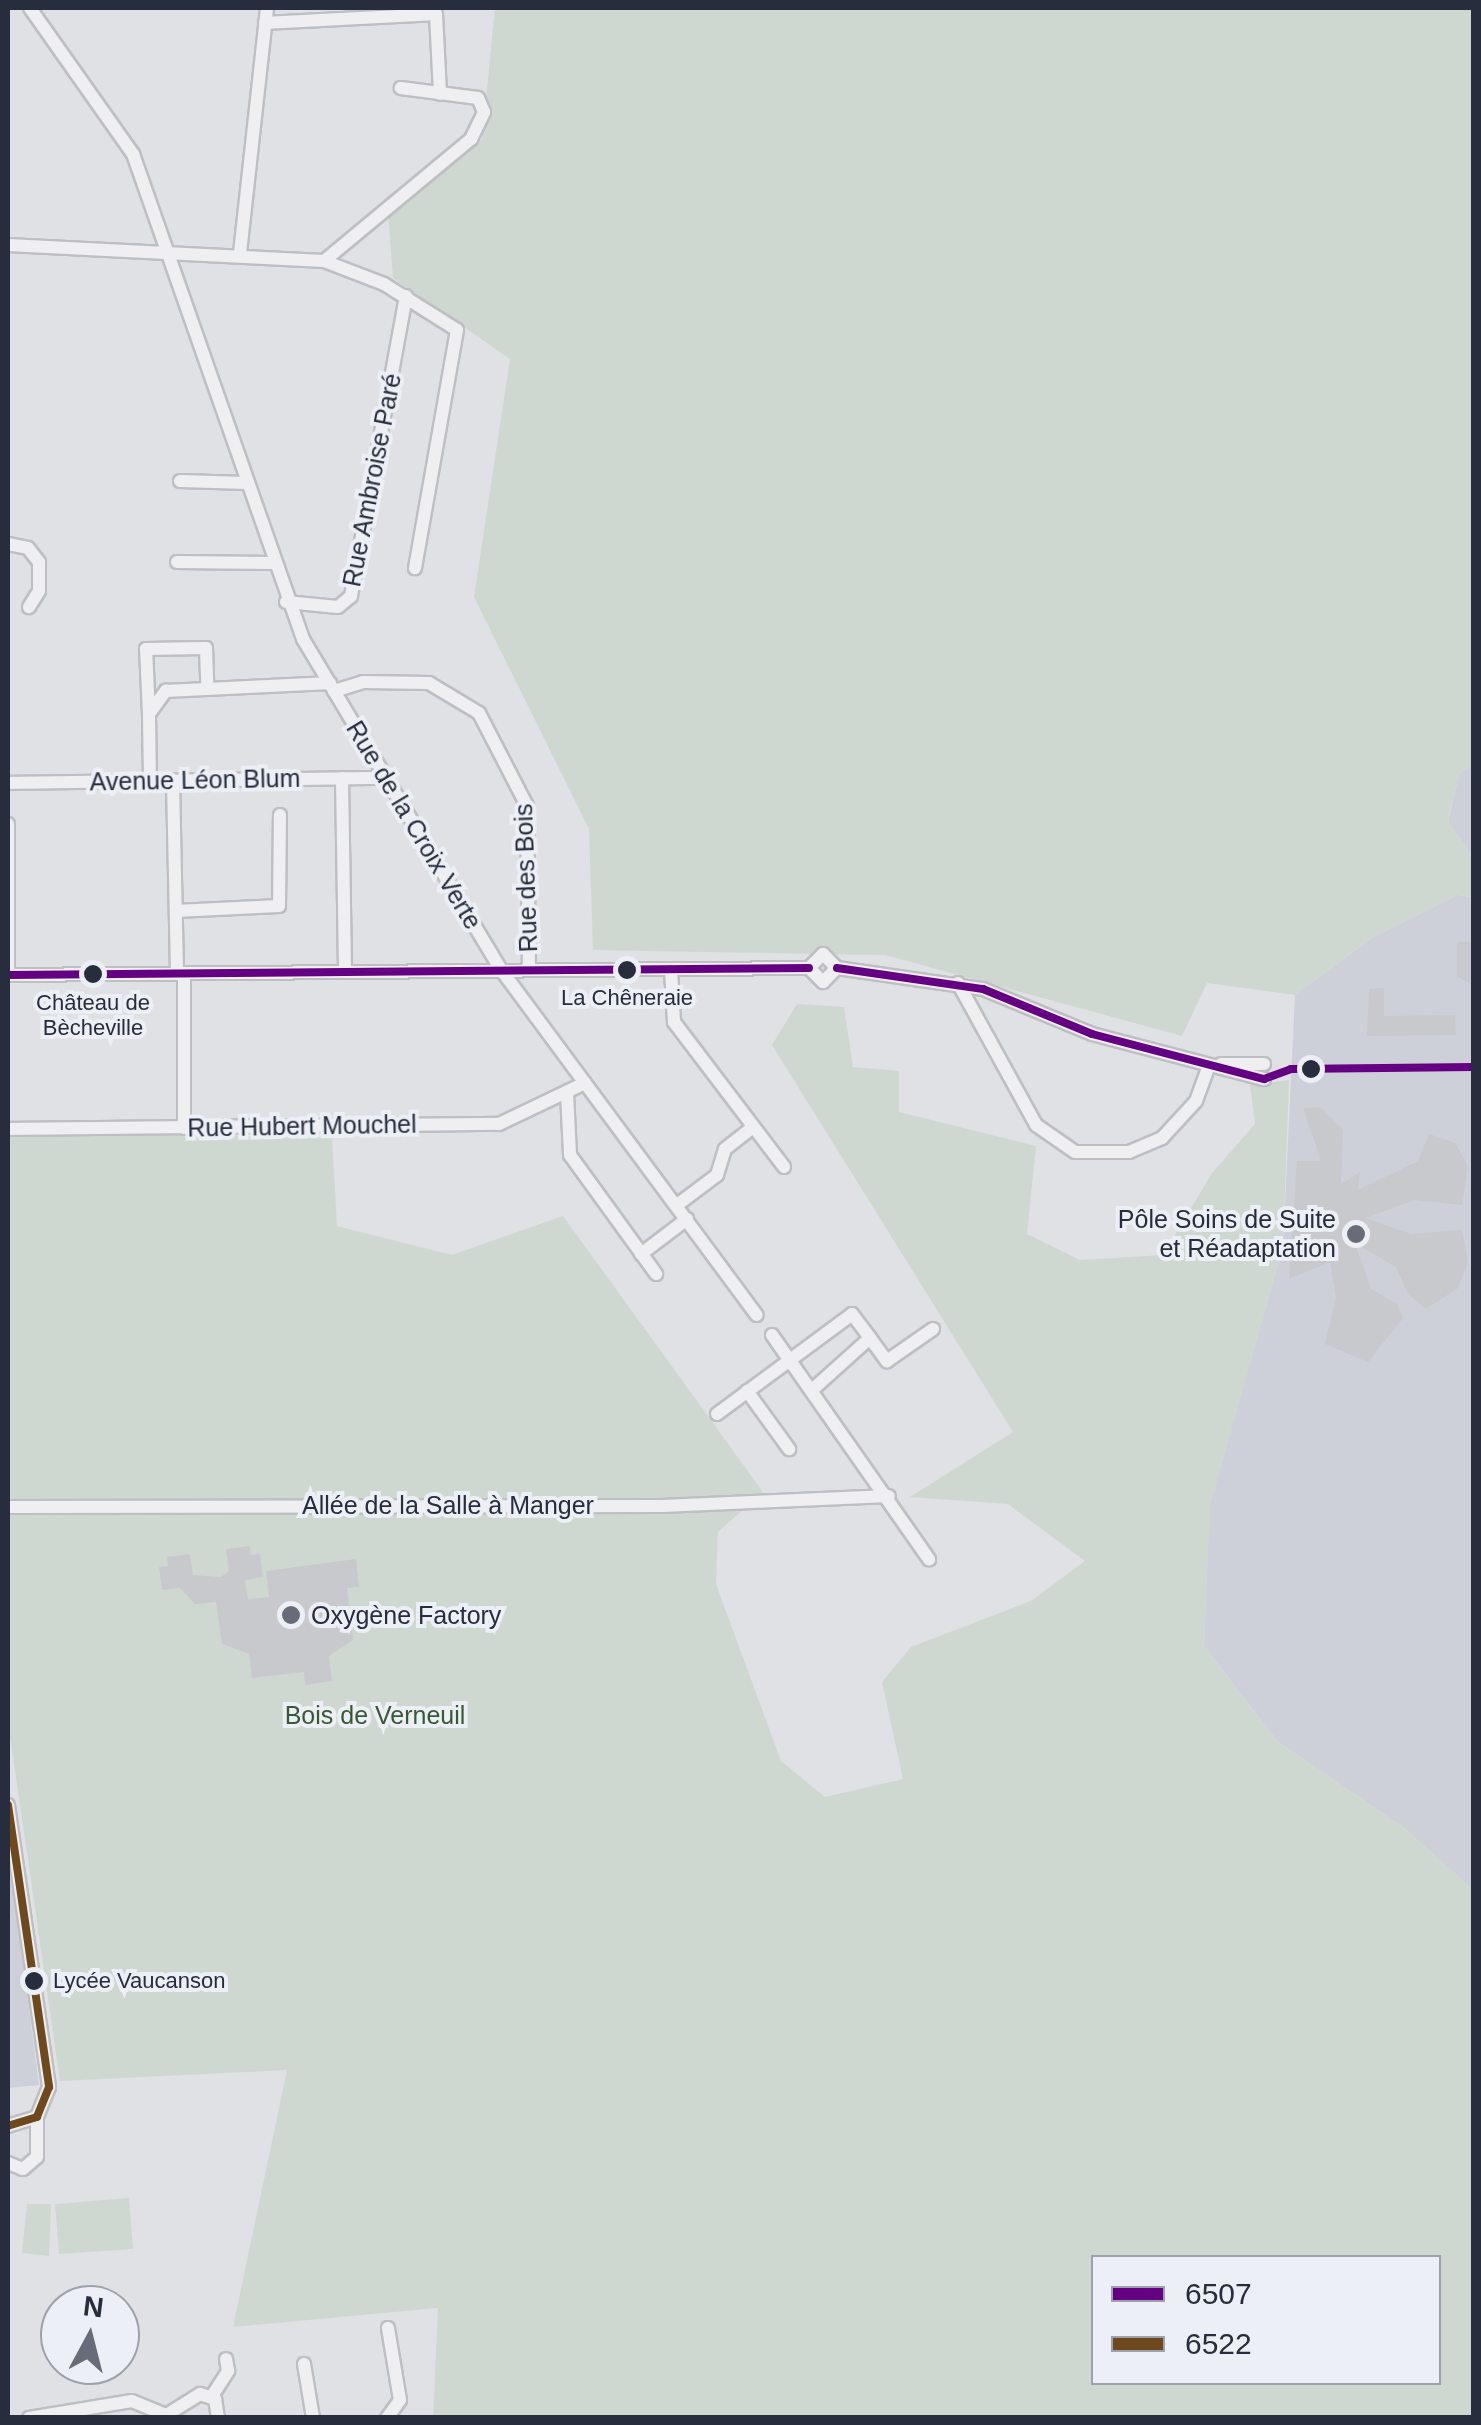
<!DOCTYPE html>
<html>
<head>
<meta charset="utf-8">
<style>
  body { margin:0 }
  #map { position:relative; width:1481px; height:2425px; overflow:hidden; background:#dfe1e5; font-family:Helvetica,sans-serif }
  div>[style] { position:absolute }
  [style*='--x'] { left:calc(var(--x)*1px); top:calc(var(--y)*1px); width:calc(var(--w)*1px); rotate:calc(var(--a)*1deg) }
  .built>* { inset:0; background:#cdd0d8 }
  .green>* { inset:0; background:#cfd8d0 }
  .building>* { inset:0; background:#c7c9cd }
  .roads { filter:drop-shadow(2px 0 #bebfc3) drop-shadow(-2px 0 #bebfc3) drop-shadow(0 2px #bebfc3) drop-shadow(0 -2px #bebfc3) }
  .minor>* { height:12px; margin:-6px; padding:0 6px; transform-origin:6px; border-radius:6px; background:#efeff1 }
  .bus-1>* { height:8px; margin:-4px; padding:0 4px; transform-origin:4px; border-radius:4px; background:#640082 }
  .bus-2>* { height:8px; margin:-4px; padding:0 4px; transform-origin:4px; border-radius:4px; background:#6e491e }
  .dots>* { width:28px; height:28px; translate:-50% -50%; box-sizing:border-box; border:5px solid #eceff5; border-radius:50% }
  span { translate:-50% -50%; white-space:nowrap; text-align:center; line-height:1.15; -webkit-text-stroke:8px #eceff5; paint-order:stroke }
  .bus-label { font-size:22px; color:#272d3d }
  .left { translate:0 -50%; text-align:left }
  .street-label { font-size:25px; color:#272d3d }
  .poi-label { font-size:25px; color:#272d3d }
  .right { translate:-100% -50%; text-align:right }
  .park-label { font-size:25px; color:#385934 }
  .frame { position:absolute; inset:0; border:10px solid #272d3d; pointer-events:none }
  .legend { position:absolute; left:1091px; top:2255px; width:350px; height:130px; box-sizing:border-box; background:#eceff5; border:2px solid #9da1ab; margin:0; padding:12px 18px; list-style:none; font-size:30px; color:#272d3d }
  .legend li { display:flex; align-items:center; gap:20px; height:50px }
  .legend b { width:50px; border:2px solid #9da1ab }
  .north { position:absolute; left:40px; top:2285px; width:100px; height:100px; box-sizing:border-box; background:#eceff5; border:2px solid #9da1ab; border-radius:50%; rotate:7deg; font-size:28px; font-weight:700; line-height:40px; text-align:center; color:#272d3d }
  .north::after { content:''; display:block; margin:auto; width:35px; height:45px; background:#676c78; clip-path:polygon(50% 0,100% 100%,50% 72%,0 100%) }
</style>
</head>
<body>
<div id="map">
  <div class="built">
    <div style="clip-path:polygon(1473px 764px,1473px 857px,1448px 822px,1459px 774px)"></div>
    <div style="clip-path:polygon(1457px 895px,1473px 897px,1473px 1890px,1403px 1827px,1278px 1742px,1204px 1646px,1209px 1506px,1283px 1247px,1295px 995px,1375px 936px)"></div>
    <div style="clip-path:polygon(8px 1851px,39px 2085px,8px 2088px)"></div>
  </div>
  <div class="green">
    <div style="clip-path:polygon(495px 8px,1473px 8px,1474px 764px,1459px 774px,1448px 821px,1473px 857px,1473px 897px,1457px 895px,1375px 936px,1295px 995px,1207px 983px,1182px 1036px,885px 955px,593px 950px,589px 829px,474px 597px,510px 359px,393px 278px,388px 211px,482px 140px)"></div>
    <div style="clip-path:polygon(evenodd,797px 1004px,844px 1007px,853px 1067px,899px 1071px,899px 1112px,1036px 1146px,1027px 1234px,1080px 1260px,1163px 1255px,1212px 1173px,1255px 1124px,1250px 1085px,1289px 1080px,1283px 1247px,1210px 1506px,1204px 1646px,1278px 1742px,1403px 1827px,1473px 1890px,1473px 2417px,433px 2417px,438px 2308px,233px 2327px,287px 2070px,60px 2081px,8px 1722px,8px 1133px,332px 1137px,337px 1226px,452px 1255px,563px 1216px,763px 1492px,718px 1532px,716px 1584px,781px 1761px,825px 1797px,903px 1779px,882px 1682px,911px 1647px,1031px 1601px,1085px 1561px,1008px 1504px,910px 1497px,1013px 1432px,772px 1045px,797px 1004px,1094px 2258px,1438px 2258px,1438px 2382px,1094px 2382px,1094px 2258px)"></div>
    <div style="clip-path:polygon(129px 2198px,133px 2249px,59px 2254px,55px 2204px)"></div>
    <div style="clip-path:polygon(27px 2204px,51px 2204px,49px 2256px,22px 2253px)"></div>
  </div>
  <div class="building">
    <div style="clip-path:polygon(1457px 942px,1474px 942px,1474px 986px,1457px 976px)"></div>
    <div style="clip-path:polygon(1384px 988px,1384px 1016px,1455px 1015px,1456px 1035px,1367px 1036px,1369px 989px)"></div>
    <div style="clip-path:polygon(1320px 1107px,1343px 1130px,1341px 1184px,1360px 1172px,1358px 1190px,1418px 1161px,1429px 1134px,1455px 1143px,1468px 1166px,1462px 1205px,1414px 1200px,1366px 1218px,1411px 1234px,1462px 1230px,1468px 1262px,1458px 1288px,1426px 1309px,1408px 1294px,1396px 1267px,1355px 1243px,1371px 1289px,1397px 1304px,1403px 1318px,1368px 1362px,1325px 1344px,1336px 1298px,1330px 1262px,1289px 1279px,1297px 1161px,1321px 1161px,1303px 1108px)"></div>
    <div style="clip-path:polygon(250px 1546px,251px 1555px,260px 1554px,263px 1577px,245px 1580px,248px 1599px,269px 1597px,266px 1571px,356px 1559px,359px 1587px,347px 1588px,353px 1640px,329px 1656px,332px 1681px,305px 1685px,304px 1672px,252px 1678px,249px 1654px,222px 1644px,216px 1602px,195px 1604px,180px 1588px,162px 1590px,159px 1567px,168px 1566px,167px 1557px,190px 1554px,193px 1575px,221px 1577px,229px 1571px,226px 1549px)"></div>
  </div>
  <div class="roads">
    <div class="minor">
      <div style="--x:30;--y:8;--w:179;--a:54.8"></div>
      <div style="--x:133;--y:154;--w:514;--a:70.68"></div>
      <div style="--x:303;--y:639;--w:387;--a:59.1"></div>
      <div style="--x:502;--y:971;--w:428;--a:53.5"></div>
      <div style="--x:265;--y:23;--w:171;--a:-3"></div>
      <div style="--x:436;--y:14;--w:80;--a:87.1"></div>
      <div style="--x:8;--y:245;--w:316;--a:2.9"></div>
      <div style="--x:324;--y:261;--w:64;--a:21"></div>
      <div style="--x:384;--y:284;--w:86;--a:32.2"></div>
      <div style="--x:457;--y:330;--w:242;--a:100"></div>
      <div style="--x:240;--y:253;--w:246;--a:-83.7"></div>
      <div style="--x:324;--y:261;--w:191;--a:-39.7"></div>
      <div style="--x:471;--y:139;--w:30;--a:-64"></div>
      <div style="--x:484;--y:112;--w:15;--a:-113"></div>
      <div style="--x:478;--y:98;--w:78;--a:-172.6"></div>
      <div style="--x:180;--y:481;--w:67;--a:1.7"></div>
      <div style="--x:8;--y:544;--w:20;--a:11"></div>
      <div style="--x:28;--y:548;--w:18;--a:52"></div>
      <div style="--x:39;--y:562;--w:29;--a:90"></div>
      <div style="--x:39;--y:591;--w:19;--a:122"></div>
      <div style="--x:177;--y:562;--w:96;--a:0.6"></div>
      <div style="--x:286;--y:602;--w:52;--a:5.5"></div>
      <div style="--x:338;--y:607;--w:17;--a:-40"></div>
      <div style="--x:351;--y:596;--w:305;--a:-79.6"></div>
      <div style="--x:334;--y:691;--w:30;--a:-17"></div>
      <div style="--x:363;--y:682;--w:66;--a:0.9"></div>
      <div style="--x:429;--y:683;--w:58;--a:31"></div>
      <div style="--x:479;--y:713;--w:105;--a:62.7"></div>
      <div style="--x:527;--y:806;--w:164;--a:89.3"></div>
      <div style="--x:149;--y:714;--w:65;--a:-92.6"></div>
      <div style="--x:146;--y:649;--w:60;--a:-1"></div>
      <div style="--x:206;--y:648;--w:36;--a:88"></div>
      <div style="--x:342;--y:778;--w:194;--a:89.1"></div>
      <div style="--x:150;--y:781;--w:67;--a:-90.9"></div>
      <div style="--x:149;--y:714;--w:29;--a:-54"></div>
      <div style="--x:166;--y:691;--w:164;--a:-2.8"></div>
      <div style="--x:173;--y:781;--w:193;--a:88.8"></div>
      <div style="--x:8;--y:783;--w:375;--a:-0.8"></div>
      <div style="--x:8;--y:824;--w:151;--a:90"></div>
      <div style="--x:176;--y:911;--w:103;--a:-2.8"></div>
      <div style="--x:279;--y:906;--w:91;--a:-89.4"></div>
      <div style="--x:809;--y:968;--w:20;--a:45"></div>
      <div style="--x:823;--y:982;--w:20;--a:-45"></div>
      <div style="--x:809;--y:968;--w:20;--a:-45"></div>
      <div style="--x:823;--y:954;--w:20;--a:45"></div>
      <div style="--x:837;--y:968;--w:148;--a:8.2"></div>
      <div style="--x:983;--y:989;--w:118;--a:22.4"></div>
      <div style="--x:1092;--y:1034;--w:178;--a:14.7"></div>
      <div style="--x:671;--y:970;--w:52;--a:86.7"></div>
      <div style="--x:674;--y:1022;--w:182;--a:52.8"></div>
      <div style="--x:184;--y:974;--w:154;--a:90"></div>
      <div style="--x:8;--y:975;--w:801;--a:-0.5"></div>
      <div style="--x:958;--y:983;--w:162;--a:61.2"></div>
      <div style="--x:1036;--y:1125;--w:47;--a:34.7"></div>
      <div style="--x:1075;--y:1152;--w:54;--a:0"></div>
      <div style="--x:1129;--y:1152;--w:36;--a:-23"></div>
      <div style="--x:1162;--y:1138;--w:50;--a:-47.4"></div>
      <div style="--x:1196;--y:1101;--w:38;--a:-70"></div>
      <div style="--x:1221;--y:1064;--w:43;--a:0"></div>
      <div style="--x:567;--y:1093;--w:62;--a:87.2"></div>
      <div style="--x:570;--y:1155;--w:147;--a:54.1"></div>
      <div style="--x:8;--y:1129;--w:491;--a:-0.6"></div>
      <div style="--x:499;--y:1124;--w:95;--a:-25.5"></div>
      <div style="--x:677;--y:1205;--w:50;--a:-36.9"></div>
      <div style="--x:717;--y:1175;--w:27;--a:-73"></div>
      <div style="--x:725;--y:1149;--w:34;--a:-38"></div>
      <div style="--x:641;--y:1254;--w:58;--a:-37.3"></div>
      <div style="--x:772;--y:1335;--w:274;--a:55"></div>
      <div style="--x:812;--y:1390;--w:78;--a:-41.9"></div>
      <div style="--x:870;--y:1338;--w:29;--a:54"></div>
      <div style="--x:887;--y:1361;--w:56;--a:-34.8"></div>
      <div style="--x:747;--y:1391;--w:72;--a:54.1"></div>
      <div style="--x:717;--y:1414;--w:168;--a:-36.5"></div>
      <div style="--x:852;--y:1314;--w:30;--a:53"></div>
      <div style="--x:8;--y:1507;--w:654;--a:-0.09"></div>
      <div style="--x:662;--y:1506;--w:227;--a:-2.5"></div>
      <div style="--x:8;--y:1805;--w:285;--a:81.7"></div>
      <div style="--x:49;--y:2087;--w:32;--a:112"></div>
      <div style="--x:37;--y:2117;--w:30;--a:163"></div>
      <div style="--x:8;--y:2163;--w:16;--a:22"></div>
      <div style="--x:23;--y:2169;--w:18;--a:-41"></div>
      <div style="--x:37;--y:2157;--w:40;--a:-90"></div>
      <div style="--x:304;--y:2364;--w:55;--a:80.5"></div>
      <div style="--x:212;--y:2396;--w:30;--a:-57"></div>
      <div style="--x:228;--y:2371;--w:12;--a:-99"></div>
      <div style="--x:168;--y:2414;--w:38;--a:-32"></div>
      <div style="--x:200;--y:2394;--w:16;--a:18"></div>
      <div style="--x:215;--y:2399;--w:19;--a:81"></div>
      <div style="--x:29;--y:2418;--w:104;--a:-9.4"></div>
      <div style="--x:132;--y:2401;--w:44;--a:22.5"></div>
      <div style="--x:387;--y:2418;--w:22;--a:-54"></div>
      <div style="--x:400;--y:2400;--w:73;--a:-99.5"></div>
    </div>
  </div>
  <div class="bus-1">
    <div style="--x:837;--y:968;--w:148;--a:8.2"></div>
    <div style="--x:983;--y:989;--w:118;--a:22.4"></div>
    <div style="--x:1092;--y:1034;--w:178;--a:14.7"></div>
    <div style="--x:1264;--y:1079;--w:29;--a:-20"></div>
    <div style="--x:1291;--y:1069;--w:183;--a:-0.6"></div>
    <div style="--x:8;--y:975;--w:801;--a:-0.5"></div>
  </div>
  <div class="bus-2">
    <div style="--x:8;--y:1805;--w:285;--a:81.7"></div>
    <div style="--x:49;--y:2087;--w:32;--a:112"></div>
    <div style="--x:37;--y:2117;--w:30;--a:163"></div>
  </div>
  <div class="dots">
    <div style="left:627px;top:970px;background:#272d3d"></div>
    <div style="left:93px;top:974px;background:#272d3d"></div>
    <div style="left:1311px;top:1069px;background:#272d3d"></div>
    <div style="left:1356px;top:1234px;background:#676c78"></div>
    <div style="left:291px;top:1615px;background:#676c78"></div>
    <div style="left:34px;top:1981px;background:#272d3d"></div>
  </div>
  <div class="bus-label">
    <span style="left:627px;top:998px">La Chêneraie</span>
    <span style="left:93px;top:1015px">Château de<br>Bècheville</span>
    <span class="left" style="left:53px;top:1981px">Lycée Vaucanson</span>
  </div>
  <div class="street-label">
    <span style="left:372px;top:480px;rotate:-79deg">Rue Ambroise Paré</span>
    <span style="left:195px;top:780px;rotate:-1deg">Avenue Léon Blum</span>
    <span style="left:414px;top:825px;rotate:59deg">Rue de la Croix Verte</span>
    <span style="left:526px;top:878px;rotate:-92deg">Rue des Bois</span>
    <span style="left:302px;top:1126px;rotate:-1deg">Rue Hubert Mouchel</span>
    <span style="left:448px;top:1505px">Allée de la Salle à Manger</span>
  </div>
  <div class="poi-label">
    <span class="right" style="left:1336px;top:1234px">Pôle Soins de Suite<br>et Réadaptation</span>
    <span class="left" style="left:311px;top:1615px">Oxygène Factory</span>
  </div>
  <div class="park-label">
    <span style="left:375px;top:1715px">Bois de Verneuil</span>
  </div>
  <div class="frame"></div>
  <ul class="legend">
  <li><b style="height:12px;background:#640082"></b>6507</li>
  <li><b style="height:12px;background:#6e491e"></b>6522</li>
  </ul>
  <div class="north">N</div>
</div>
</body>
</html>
